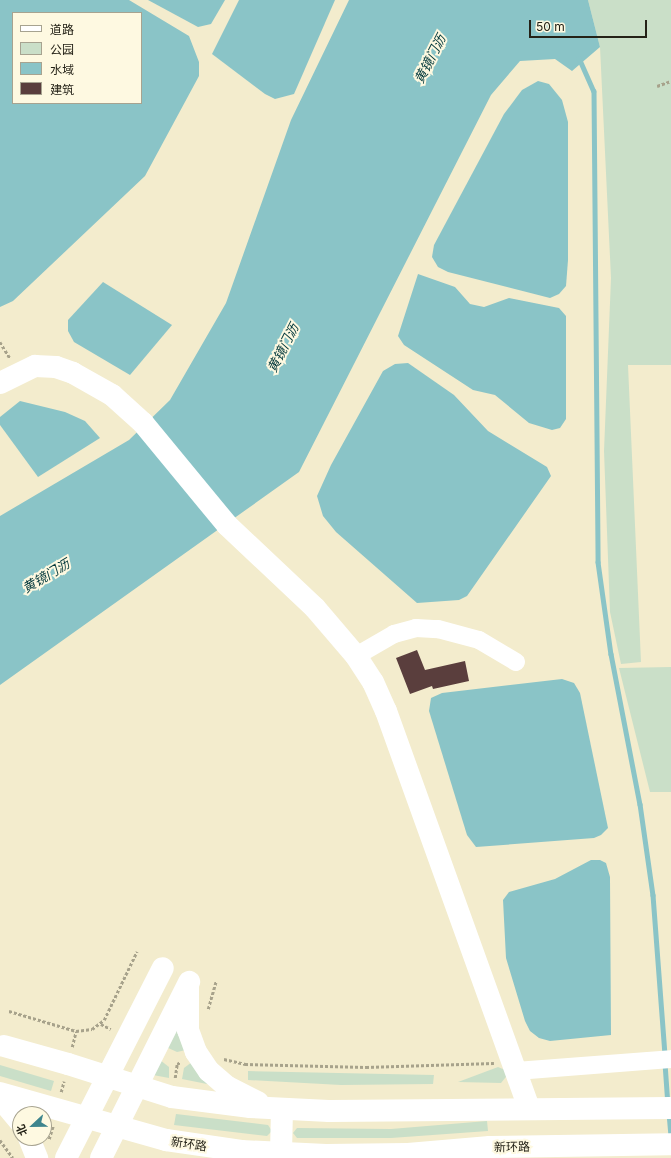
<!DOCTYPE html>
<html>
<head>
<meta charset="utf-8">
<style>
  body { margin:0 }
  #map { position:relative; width:671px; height:1158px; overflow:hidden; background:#f3eccd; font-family:Inter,"Noto Sans SC",sans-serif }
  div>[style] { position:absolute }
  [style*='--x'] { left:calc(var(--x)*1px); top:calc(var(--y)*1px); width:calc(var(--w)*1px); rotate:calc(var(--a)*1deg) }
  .green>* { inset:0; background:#cadfc8 }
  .water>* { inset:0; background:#8ac4c7 }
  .stream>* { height:4.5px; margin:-2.25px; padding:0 2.25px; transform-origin:2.25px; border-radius:2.25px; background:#8ac4c7 }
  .building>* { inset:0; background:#5a3e3d }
  .path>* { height:2.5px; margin-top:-1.25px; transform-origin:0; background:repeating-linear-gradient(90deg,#a7a28b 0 3px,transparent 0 5px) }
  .minor>* { height:18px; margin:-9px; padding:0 9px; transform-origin:9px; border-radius:9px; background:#fff }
  .tertiary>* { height:22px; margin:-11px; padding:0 11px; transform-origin:11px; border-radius:11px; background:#fff }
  span { translate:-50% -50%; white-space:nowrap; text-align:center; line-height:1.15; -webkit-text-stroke:4px #fef9e1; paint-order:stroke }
  .street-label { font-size:12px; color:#242217 }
  .water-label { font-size:13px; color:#00373a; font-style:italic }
  .legend { position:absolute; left:12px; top:12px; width:130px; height:92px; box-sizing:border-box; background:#fef9e1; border:1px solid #a7a390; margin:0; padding:5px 7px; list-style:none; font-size:12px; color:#242217 }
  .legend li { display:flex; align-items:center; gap:8px; height:20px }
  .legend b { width:20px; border:1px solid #a7a390 }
  .north { position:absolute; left:12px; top:1106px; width:40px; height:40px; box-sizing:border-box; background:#fef9e1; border:1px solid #a7a390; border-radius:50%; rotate:248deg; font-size:11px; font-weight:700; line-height:16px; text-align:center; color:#242217 }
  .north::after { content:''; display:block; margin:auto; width:14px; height:18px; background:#3e858d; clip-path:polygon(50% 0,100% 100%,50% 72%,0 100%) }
  .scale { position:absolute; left:529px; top:20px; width:118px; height:18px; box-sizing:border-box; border:2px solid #242217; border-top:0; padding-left:5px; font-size:12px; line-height:14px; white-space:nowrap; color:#242217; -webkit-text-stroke:3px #fef9e1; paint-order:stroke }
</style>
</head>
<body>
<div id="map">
  <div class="green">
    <div style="clip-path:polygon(588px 0,671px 0,671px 365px,628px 365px,641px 662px,621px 664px,610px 612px,604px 451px,611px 278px,600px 47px)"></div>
    <div style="clip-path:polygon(671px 667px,671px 792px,650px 792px,619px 668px)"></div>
    <div style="clip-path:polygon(179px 1020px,186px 1050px,177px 1052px,166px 1047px)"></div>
    <div style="clip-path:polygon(160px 1060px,169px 1067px,169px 1078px,153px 1075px)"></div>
    <div style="clip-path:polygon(192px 1062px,212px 1085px,182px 1079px,184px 1068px)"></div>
    <div style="clip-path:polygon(0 1065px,54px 1081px,51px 1091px,0 1076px)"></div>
    <div style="clip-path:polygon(498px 1067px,510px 1072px,501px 1083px,458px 1082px)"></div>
    <div style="clip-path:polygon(248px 1071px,434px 1075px,433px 1084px,341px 1085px,248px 1080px)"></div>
    <div style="clip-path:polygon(176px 1114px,268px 1125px,272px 1131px,267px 1136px,174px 1125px)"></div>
    <div style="clip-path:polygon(487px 1121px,488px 1131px,391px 1138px,297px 1138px,293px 1133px,297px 1128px,391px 1129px)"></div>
  </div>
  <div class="water">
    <div style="clip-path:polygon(evenodd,0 0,129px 0,189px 36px,199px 62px,199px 76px,145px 176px,13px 301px,0 307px,0 0,13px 13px,141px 13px,141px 103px,13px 103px,13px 13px)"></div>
    <div style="clip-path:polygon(148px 0,225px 0,211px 24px,198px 27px)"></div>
    <div style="clip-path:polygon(239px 0,335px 0,294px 94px,275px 99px,265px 94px,212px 54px)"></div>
    <div style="clip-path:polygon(349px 0,588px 0,600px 47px,572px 71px,555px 59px,520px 61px,491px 95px,299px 472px,0 685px,0 516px,129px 440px,170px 400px,226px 303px,291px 120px)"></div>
    <div style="clip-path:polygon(538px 81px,549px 84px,562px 100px,568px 122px,568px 260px,566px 286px,559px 294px,550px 298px,448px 272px,438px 267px,432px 257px,434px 245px,504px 114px,522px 90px)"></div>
    <div style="clip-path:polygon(418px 274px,455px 287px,470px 304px,484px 307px,509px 298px,559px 308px,566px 316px,566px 419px,560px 428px,552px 430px,529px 423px,495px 395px,473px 390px,404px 345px,398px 336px)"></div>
    <div style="clip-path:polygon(103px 282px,172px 325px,130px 375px,74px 342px,68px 331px,68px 320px)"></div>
    <div style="clip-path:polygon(408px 363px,454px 395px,488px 431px,547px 467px,551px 476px,467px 596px,459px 600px,417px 603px,336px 532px,323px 516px,317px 496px,331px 465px,383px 371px,395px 364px)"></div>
    <div style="clip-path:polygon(20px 401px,65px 412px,85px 421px,100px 438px,38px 477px,0 425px,0 417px)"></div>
    <div style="clip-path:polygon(562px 679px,574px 683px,580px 693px,608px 828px,601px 835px,594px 838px,476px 847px,467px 835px,429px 711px,431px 698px,442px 693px)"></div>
    <div style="clip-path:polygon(591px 860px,600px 860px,606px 863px,610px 877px,611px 1035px,550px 1041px,539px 1038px,530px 1031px,525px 1021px,506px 958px,503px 900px,509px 892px,555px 879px)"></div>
  </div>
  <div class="stream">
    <div style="--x:579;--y:58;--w:36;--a:66"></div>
    <div style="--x:594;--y:91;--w:471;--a:89.5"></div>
    <div style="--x:598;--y:562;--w:93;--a:82"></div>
    <div style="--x:611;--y:654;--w:153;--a:79.1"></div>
    <div style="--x:640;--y:804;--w:92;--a:81.9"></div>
    <div style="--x:653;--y:895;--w:161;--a:85.7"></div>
    <div style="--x:665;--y:1063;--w:39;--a:86"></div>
    <div style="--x:669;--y:1113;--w:25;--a:85"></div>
  </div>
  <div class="building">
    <div style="clip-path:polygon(417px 650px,425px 670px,465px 661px,469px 681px,433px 689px,432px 686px,410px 694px,396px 658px)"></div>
  </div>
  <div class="path">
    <div style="--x:657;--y:86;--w:15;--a:-20"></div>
    <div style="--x:0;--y:342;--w:19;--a:58"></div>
    <div style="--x:208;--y:1009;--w:29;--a:-74"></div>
    <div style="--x:9;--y:1011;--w:70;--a:16.6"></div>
    <div style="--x:76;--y:1031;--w:16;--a:-7"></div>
    <div style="--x:92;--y:1029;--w:15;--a:-37"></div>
    <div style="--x:104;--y:1020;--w:76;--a:-64.4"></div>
    <div style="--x:101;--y:1024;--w:11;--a:27"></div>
    <div style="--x:72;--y:1047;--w:16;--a:-76"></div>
    <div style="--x:224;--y:1059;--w:22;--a:13"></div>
    <div style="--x:245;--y:1064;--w:121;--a:1.4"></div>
    <div style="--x:366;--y:1067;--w:128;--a:-1.8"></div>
    <div style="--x:175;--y:1078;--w:14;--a:-82"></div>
    <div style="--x:177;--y:1064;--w:4;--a:-27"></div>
    <div style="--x:61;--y:1092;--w:11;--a:-75"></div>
    <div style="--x:49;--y:1139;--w:14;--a:-73"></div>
    <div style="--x:0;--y:1140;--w:22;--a:54"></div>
  </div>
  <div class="minor">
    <div style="--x:356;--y:656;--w:44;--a:-30.1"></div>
    <div style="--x:394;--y:634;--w:23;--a:-15"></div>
    <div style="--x:416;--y:628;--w:22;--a:3"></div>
    <div style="--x:438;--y:629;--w:42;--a:15"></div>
    <div style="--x:479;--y:640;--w:43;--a:30.7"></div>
    <div style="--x:516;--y:1071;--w:155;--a:-4.4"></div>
  </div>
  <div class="tertiary">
    <div style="--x:0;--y:383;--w:39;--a:-26"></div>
    <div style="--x:35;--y:366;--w:21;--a:3"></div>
    <div style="--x:56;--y:367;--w:18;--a:19"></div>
    <div style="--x:73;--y:373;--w:45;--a:29.4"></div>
    <div style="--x:112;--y:395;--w:42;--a:42.1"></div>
    <div style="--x:143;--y:423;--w:132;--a:50.5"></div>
    <div style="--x:227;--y:525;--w:121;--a:43.3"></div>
    <div style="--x:315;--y:608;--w:63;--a:49.5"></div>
    <div style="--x:356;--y:656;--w:31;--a:57"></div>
    <div style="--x:373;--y:682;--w:32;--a:66"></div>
    <div style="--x:386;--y:711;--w:422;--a:70.2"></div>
    <div style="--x:188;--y:989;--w:41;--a:90"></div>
    <div style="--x:188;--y:1030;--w:23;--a:70"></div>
    <div style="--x:196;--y:1052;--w:23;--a:56"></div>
    <div style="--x:209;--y:1071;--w:23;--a:41"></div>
    <div style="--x:226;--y:1086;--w:36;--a:27"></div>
    <div style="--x:4;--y:1046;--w:66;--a:15.7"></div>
    <div style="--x:68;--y:1064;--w:109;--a:17.6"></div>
    <div style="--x:172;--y:1097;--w:79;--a:7.3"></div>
    <div style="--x:250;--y:1107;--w:79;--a:2.9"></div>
    <div style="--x:329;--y:1111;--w:342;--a:-0.5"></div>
    <div style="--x:0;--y:1093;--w:173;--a:15.8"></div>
    <div style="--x:166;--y:1140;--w:76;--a:8.3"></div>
    <div style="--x:241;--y:1151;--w:85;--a:2.7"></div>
    <div style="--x:326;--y:1155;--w:82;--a:-0.7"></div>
    <div style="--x:408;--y:1154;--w:82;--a:-4.9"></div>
    <div style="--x:490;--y:1147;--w:181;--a:-0.9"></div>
    <div style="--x:0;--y:1098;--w:31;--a:50"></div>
    <div style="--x:29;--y:1138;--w:22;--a:68"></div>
    <div style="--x:281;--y:1153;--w:44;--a:-88.7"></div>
    <div style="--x:66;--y:1158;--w:213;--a:-63"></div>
    <div style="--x:101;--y:1158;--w:197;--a:-63.4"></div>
  </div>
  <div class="street-label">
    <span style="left:189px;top:1144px;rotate:8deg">新环路</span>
    <span style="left:512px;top:1147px;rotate:-1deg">新环路</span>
  </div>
  <div class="water-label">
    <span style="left:430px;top:59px;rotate:-63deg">黄镜门沥</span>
    <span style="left:283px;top:348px;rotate:-63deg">黄镜门沥</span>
    <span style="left:46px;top:576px;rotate:-31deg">黄镜门沥</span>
  </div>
  <ul class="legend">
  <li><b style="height:5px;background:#fff"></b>道路</li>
  <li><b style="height:11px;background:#cadfc8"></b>公园</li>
  <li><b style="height:11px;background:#8ac4c7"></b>水域</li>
  <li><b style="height:11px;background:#5a3e3d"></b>建筑</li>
  </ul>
  <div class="north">北</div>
  <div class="scale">50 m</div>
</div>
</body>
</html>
